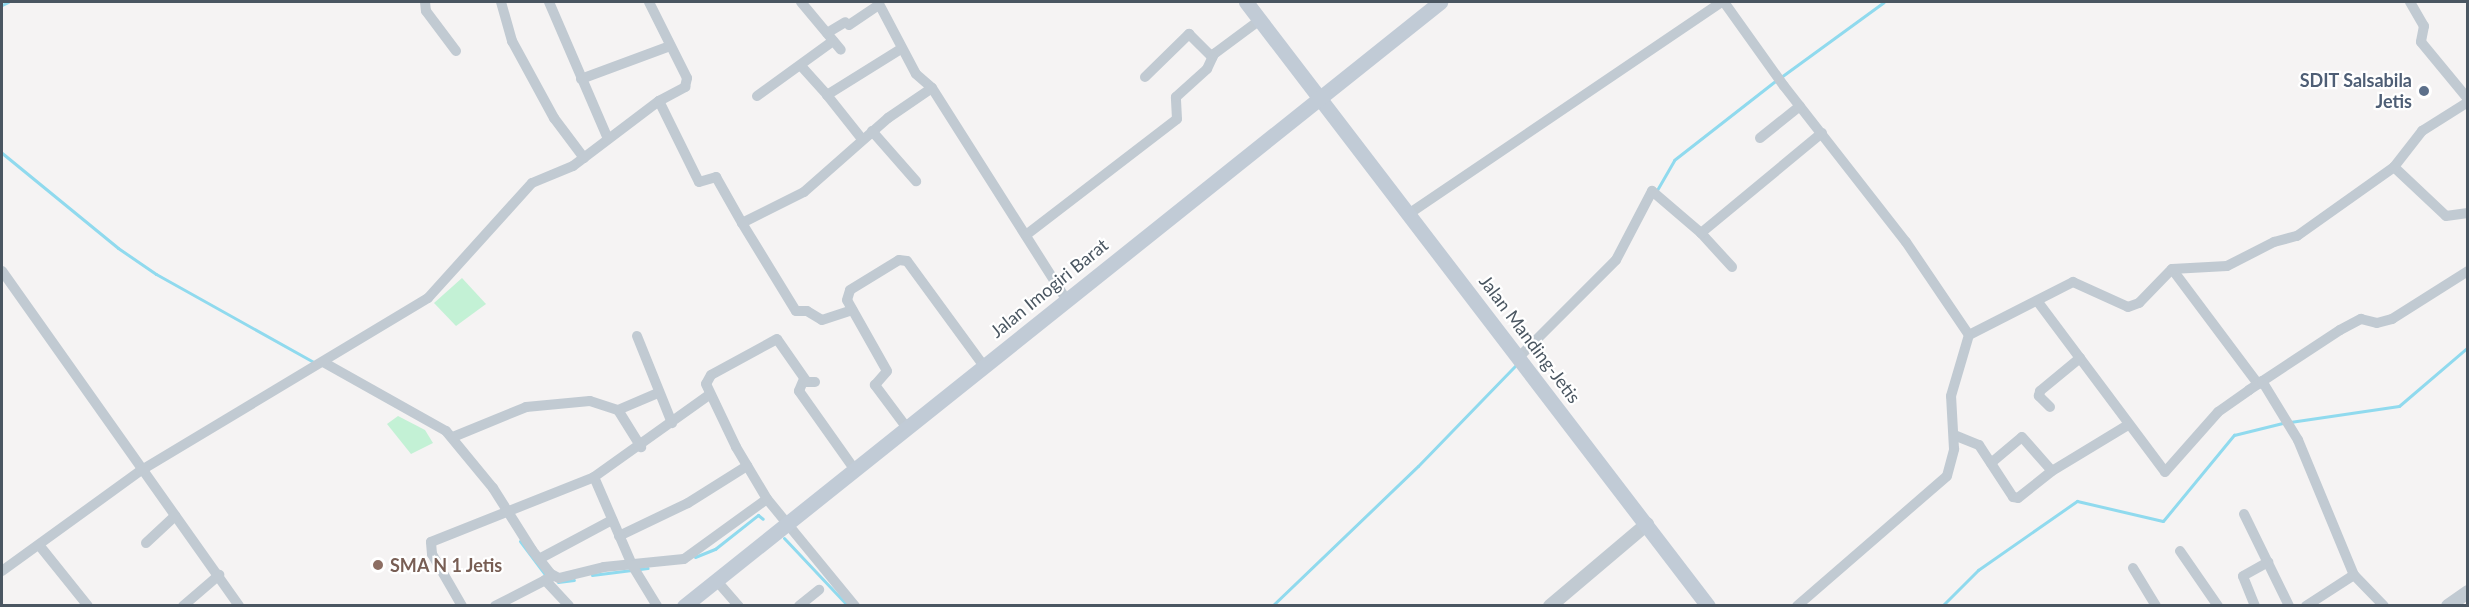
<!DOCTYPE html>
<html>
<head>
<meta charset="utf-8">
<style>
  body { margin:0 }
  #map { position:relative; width:2469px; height:607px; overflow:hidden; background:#f5f3f3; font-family:Lato,sans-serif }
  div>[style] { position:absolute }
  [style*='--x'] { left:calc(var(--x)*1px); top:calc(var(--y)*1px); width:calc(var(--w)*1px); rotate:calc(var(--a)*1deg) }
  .green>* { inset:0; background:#c3f1d5 }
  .stream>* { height:3px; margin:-1.5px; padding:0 1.5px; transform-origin:1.5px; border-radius:1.5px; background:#90daee }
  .minor>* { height:10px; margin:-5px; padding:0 5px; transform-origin:5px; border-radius:5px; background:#c1cad2 }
  .tertiary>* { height:14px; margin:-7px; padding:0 7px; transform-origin:7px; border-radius:7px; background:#c1cad2 }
  .secondary>* { height:15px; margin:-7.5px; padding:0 7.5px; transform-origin:7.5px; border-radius:7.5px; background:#c1cbd6 }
  .dots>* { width:16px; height:16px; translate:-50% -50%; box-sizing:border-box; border:3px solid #fff; border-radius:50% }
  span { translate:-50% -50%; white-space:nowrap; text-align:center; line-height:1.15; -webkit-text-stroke:4.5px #fff; paint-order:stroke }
  .service-label { font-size:18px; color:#4e5e75; font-weight:700 }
  .right { translate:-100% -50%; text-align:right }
  .street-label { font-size:18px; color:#4a5661 }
  .education-label { font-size:18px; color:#785e54; font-weight:700 }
  .left { translate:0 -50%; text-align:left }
  .frame { position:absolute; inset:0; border:3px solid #4a5661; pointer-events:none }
</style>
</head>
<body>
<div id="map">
  <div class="green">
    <div style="clip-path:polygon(462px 278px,486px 304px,456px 326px,434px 303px)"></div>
    <div style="clip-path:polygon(398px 416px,425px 430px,433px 443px,411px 454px,387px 424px)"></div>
  </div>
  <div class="stream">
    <div style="--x:2;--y:5;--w:7;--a:-27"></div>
    <div style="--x:1781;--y:77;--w:127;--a:-36.1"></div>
    <div style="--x:2;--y:153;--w:150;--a:39.3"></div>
    <div style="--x:118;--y:248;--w:46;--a:34.4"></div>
    <div style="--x:156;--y:274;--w:182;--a:29.2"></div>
    <div style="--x:1657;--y:190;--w:34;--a:-60"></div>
    <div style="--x:1674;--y:160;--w:128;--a:-38"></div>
    <div style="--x:2290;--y:422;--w:110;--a:-8.4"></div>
    <div style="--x:2399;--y:406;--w:91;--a:-40.5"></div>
    <div style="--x:784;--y:538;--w:93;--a:46.7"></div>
    <div style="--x:520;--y:541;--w:45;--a:53.1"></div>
    <div style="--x:695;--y:557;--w:22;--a:-22"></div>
    <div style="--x:715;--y:549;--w:55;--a:-38.3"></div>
    <div style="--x:758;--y:515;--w:6;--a:39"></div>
    <div style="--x:592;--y:575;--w:56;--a:-7.1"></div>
    <div style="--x:558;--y:582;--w:16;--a:-7"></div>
    <div style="--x:1272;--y:606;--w:202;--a:-43.8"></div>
    <div style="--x:1418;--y:466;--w:141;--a:-45.9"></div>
    <div style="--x:1942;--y:606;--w:51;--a:-45"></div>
    <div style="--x:1978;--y:570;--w:121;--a:-34.9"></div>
    <div style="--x:2077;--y:501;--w:88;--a:13.1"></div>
    <div style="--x:2163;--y:521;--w:112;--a:-50.5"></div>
    <div style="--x:2234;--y:435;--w:50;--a:-13.8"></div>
  </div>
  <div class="minor">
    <div style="--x:425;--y:2;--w:9;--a:84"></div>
    <div style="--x:426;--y:11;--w:50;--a:53.1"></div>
    <div style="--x:501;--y:2;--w:41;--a:74.2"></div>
    <div style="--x:512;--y:41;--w:88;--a:61.4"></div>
    <div style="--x:554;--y:118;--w:50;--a:53.1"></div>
    <div style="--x:549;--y:2;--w:149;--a:66.7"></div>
    <div style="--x:801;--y:2;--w:62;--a:50.2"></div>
    <div style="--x:878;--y:2;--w:81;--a:62.2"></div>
    <div style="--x:916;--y:74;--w:21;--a:41"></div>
    <div style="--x:932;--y:88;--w:250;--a:57.6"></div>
    <div style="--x:1724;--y:2;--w:103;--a:54.5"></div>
    <div style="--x:1784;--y:86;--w:198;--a:52"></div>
    <div style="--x:1906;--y:242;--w:112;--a:55.9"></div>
    <div style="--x:2410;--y:2;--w:28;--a:60"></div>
    <div style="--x:2424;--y:26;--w:16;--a:101"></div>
    <div style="--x:2421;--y:42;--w:74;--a:50.5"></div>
    <div style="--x:849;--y:25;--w:36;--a:-34"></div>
    <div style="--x:827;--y:33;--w:21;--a:-31"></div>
    <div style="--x:802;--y:67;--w:38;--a:48"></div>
    <div style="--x:827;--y:95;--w:87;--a:-31.9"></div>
    <div style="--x:1145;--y:77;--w:62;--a:-44.3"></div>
    <div style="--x:1189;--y:34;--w:33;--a:45"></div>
    <div style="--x:581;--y:79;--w:95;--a:-20.3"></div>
    <div style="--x:827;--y:95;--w:56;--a:51.5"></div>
    <div style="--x:757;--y:96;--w:94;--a:-35.9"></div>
    <div style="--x:659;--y:101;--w:90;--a:63.7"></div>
    <div style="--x:699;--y:182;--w:18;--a:-16"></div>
    <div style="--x:716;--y:177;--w:53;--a:60.5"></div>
    <div style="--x:742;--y:223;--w:69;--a:-26.6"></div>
    <div style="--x:804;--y:192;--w:112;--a:-41.4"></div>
    <div style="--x:888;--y:118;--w:53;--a:-34.3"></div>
    <div style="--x:872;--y:131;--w:67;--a:48.7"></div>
    <div style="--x:1760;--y:138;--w:51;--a:-38.7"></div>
    <div style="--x:2394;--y:167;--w:71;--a:43.3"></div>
    <div style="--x:2446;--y:216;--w:22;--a:-8"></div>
    <div style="--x:1410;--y:213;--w:377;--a:-34.1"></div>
    <div style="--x:742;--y:223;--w:103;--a:58.5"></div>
    <div style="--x:796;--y:311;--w:11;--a:0"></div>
    <div style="--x:807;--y:311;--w:17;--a:31"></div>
    <div style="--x:822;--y:320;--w:32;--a:-18"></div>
    <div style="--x:1701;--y:233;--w:46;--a:47.6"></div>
    <div style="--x:1026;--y:235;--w:190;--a:-37.5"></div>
    <div style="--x:1177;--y:119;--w:22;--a:-93"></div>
    <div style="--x:1176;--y:97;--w:42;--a:-42.1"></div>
    <div style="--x:1207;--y:69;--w:17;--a:-65"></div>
    <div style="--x:1214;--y:54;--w:57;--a:-36.5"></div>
    <div style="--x:2172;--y:269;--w:144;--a:53.2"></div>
    <div style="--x:2;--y:271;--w:410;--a:54.7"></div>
    <div style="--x:2038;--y:302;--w:212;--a:53.2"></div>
    <div style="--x:2165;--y:472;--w:80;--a:-48.5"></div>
    <div style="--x:2218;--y:412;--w:38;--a:-35"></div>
    <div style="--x:2249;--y:390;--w:109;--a:-33.4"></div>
    <div style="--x:2340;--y:330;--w:24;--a:-28"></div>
    <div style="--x:2361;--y:319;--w:16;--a:14"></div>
    <div style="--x:2377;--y:323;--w:16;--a:-15"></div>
    <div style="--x:2392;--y:319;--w:90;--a:-32.3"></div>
    <div style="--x:637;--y:336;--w:94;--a:68.1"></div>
    <div style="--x:1519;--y:357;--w:137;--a:-45"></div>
    <div style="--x:1616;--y:260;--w:78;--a:-62.4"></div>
    <div style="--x:1652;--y:191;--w:65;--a:40.6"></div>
    <div style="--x:1701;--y:233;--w:157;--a:-39.6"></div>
    <div style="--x:323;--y:362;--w:141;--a:29.3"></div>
    <div style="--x:446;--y:431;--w:74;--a:50.5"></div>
    <div style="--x:493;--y:488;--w:73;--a:57.8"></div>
    <div style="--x:532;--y:550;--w:31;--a:52"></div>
    <div style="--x:551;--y:574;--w:9;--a:27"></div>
    <div style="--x:559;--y:578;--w:46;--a:-13.7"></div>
    <div style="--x:604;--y:567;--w:80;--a:-5.7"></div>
    <div style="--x:684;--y:559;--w:102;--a:-35.9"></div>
    <div style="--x:804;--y:379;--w:13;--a:113"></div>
    <div style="--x:799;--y:391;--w:97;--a:54.7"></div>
    <div style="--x:2262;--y:381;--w:69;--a:58.6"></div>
    <div style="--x:2298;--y:440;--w:146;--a:67.5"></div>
    <div style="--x:815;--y:382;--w:8;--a:180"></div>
    <div style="--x:807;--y:382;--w:52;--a:-124.9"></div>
    <div style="--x:777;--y:339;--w:75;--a:151.4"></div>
    <div style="--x:711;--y:375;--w:10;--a:119"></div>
    <div style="--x:706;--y:384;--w:70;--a:64.5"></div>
    <div style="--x:736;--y:447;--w:61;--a:59.2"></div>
    <div style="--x:767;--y:499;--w:139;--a:50.6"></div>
    <div style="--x:2050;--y:407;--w:16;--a:-135"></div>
    <div style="--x:2039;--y:396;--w:5;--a:-79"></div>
    <div style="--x:2040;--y:391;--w:52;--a:-39.5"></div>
    <div style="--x:618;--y:410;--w:44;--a:58.1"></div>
    <div style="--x:907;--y:428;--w:54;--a:-126.7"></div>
    <div style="--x:875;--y:385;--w:18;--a:-49"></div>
    <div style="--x:887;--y:371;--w:81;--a:-119.4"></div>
    <div style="--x:847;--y:300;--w:10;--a:-73"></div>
    <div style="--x:850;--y:290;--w:57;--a:-31.5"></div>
    <div style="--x:899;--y:260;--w:8;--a:7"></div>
    <div style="--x:907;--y:261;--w:129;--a:53.8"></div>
    <div style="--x:1954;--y:435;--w:27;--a:22"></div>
    <div style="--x:1979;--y:445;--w:62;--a:56.8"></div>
    <div style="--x:2013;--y:497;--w:5;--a:11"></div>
    <div style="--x:2018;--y:498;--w:43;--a:-38.5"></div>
    <div style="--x:2052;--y:471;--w:89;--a:-31.2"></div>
    <div style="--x:453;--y:437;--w:79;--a:-22.3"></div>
    <div style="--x:526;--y:407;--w:64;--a:-5.4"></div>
    <div style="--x:590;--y:401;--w:29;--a:18"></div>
    <div style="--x:618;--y:410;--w:43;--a:-23"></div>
    <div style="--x:1991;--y:463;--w:40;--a:-40"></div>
    <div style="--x:2022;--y:437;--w:45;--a:48.6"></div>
    <div style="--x:594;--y:477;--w:141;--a:-35.5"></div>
    <div style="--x:2244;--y:514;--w:102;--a:63.9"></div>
    <div style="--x:619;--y:536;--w:76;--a:-25.6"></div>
    <div style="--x:688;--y:503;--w:70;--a:-32.1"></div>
    <div style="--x:146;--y:543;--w:40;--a:-43"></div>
    <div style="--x:39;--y:545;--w:78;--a:51.2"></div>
    <div style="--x:2180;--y:551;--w:67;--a:55.4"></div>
    <div style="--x:539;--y:559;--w:83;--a:-28.1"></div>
    <div style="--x:2133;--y:568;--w:44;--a:58.8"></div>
    <div style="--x:2;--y:571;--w:170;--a:-35.9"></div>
    <div style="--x:140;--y:471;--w:336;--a:-31"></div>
    <div style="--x:428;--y:298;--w:155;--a:-47.9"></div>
    <div style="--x:532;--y:183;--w:44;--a:-22.5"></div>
    <div style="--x:573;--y:166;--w:108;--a:-37.1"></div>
    <div style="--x:659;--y:101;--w:30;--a:-28"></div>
    <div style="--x:685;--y:87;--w:9;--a:-77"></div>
    <div style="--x:687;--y:78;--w:85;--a:-116.6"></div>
    <div style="--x:545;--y:580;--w:35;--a:47"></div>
    <div style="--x:716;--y:580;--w:35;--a:49"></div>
    <div style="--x:183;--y:606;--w:48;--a:-40.7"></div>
    <div style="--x:462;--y:606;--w:60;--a:-120"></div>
    <div style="--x:432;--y:554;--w:12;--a:-95"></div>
    <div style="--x:431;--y:542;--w:175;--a:-21.7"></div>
    <div style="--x:594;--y:477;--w:96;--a:66.6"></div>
    <div style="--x:632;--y:565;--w:48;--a:58.6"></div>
    <div style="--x:495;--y:606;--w:65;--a:-27.3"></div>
    <div style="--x:799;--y:606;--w:26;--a:-39"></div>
    <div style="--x:1797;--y:606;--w:198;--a:-40.9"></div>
    <div style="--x:1947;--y:476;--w:28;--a:-75"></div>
    <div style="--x:1954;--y:449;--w:53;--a:-93.2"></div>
    <div style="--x:1951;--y:396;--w:64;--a:-73.6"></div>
    <div style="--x:1969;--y:335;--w:117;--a:-27"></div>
    <div style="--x:2073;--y:282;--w:60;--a:24.4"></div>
    <div style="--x:2128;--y:307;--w:12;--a:-20"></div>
    <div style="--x:2139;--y:303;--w:47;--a:-45.9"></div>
    <div style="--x:2172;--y:269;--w:55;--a:-3.1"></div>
    <div style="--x:2227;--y:266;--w:53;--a:-27.1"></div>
    <div style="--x:2274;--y:242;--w:24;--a:-15"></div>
    <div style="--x:2297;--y:236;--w:119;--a:-35.4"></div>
    <div style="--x:2394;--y:167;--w:46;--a:-52.1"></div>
    <div style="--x:2422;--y:131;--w:54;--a:-32.2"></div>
    <div style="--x:2255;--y:606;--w:32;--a:-112"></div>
    <div style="--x:2243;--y:576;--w:29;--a:-29"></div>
    <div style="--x:2306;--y:606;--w:57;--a:-32.9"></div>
    <div style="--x:2354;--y:575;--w:43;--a:45.9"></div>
  </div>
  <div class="tertiary">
    <div style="--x:1550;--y:606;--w:127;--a:-40.2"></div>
    <div style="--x:2448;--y:606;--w:24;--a:-35"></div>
  </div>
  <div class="secondary">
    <div style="--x:1246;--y:2;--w:760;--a:52.59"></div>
    <div style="--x:684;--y:606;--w:968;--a:-38.62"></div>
  </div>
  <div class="dots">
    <div style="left:2424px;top:91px;background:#5c6f8a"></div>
    <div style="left:378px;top:565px;background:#8d6e63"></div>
  </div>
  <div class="service-label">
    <span class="right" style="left:2412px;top:91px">SDIT Salsabila<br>Jetis</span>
  </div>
  <div class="street-label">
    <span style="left:1049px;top:288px;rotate:-39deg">Jalan Imogiri Barat</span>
    <span style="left:1530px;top:339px;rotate:53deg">Jalan Manding-Jetis</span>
  </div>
  <div class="education-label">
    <span class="left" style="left:390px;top:565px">SMA N 1 Jetis</span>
  </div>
  <div class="frame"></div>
</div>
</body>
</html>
